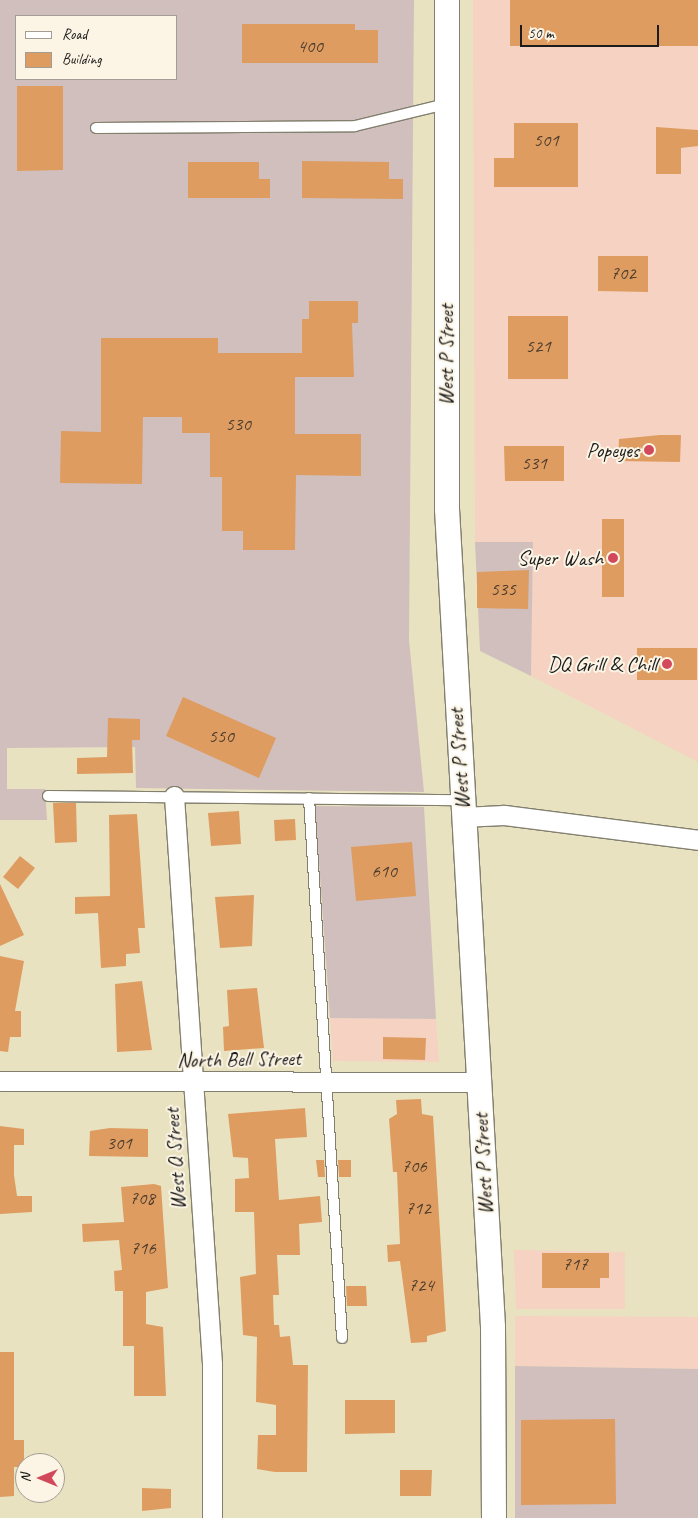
<!DOCTYPE html>
<html>
<head>
<meta charset="utf-8">
<style>
  body { margin:0 }
  #map { position:relative; width:698px; height:1518px; overflow:hidden; background:#e9e2c0; font-family:Caveat,sans-serif }
  div>[style] { position:absolute }
  [style*='--x'] { left:calc(var(--x)*1px); top:calc(var(--y)*1px); width:calc(var(--w)*1px); rotate:calc(var(--a)*1deg) }
  .built>* { inset:0; background:#f5d2c2 }
  .industrial>* { inset:0; background:#d1bfbd }
  .building>* { inset:0; background:#de9c60 }
  .roads { filter:drop-shadow(1px 0 #827f6e) drop-shadow(-1px 0 #827f6e) drop-shadow(0 1px #827f6e) drop-shadow(0 -1px #827f6e) }
  .service>* { height:10px; margin:-5px; padding:0 5px; transform-origin:5px; border-radius:5px; background:#fff }
  .minor>* { height:19px; margin:-9.5px; padding:0 9.5px; transform-origin:9.5px; border-radius:9.5px; background:#fff }
  .tertiary>* { height:24px; margin:-12px; padding:0 12px; transform-origin:12px; border-radius:12px; background:#fff }
  .dots>* { width:14px; height:14px; translate:-50% -50%; box-sizing:border-box; border:2px solid #fcf5e5; border-radius:50% }
  span { translate:-50% -50%; white-space:nowrap; text-align:center; line-height:1.15; -webkit-text-stroke:4px #fcf5e5; paint-order:stroke }
  .number-label { font-size:19px; color:#4c3c2d }
  .number-label span { -webkit-text-stroke-width:0 }
  .street-label { font-size:21px; color:#1c1c1c }
  .poi-label { font-size:21px; color:#1c1c1c }
  .right { translate:-100% -50%; text-align:right }
  .legend { position:absolute; left:15px; top:15px; width:162px; height:65px; box-sizing:border-box; background:#fcf5e5; border:1px solid #a29e95; margin:0; padding:6px 9px; list-style:none; font-size:15px; color:#1c1c1c }
  .legend li { display:flex; align-items:center; gap:10px; height:25px }
  .legend b { width:25px; border:1px solid #a29e95 }
  .north { position:absolute; left:15px; top:1453px; width:50px; height:50px; box-sizing:border-box; background:#fcf5e5; border:1px solid #a29e95; border-radius:50%; rotate:270deg; font-size:14px; font-weight:700; line-height:20px; text-align:center; color:#1c1c1c }
  .north::after { content:''; display:block; margin:auto; width:18px; height:22px; background:#d1495b; clip-path:polygon(50% 0,100% 100%,50% 72%,0 100%) }
  .scale { position:absolute; left:520px; top:25px; width:139px; height:22px; box-sizing:border-box; border:2px solid #1c1c1c; border-top:0; padding-left:6px; font-size:15px; line-height:18px; white-space:nowrap; color:#1c1c1c; -webkit-text-stroke:4px #fcf5e5; paint-order:stroke }
</style>
</head>
<body>
<div id="map">
  <div class="built">
    <div style="clip-path:polygon(473px 0,698px 0,698px 762px,531px 676px,533px 542px,475px 542px)"></div>
    <div style="clip-path:polygon(330px 1018px,436px 1019px,439px 1062px,333px 1061px)"></div>
    <div style="clip-path:polygon(514px 1250px,625px 1252px,625px 1309px,516px 1309px)"></div>
    <div style="clip-path:polygon(515px 1316px,698px 1317px,698px 1369px,515px 1366px)"></div>
  </div>
  <div class="industrial">
    <div style="clip-path:polygon(evenodd,0 0,414px 0,409px 640px,424px 792px,136px 788px,135px 747px,7px 748px,7px 789px,45px 789px,47px 820px,0 820px,0 0,16px 16px,176px 16px,176px 79px,16px 79px,16px 16px)"></div>
    <div style="clip-path:polygon(475px 542px,533px 542px,531px 676px,480px 651px)"></div>
    <div style="clip-path:polygon(315px 806px,424px 807px,436px 1019px,330px 1018px)"></div>
    <div style="clip-path:polygon(515px 1366px,698px 1369px,698px 1518px,515px 1518px)"></div>
  </div>
  <div class="building">
    <div style="clip-path:polygon(510px 0,698px 0,698px 46px,510px 46px)"></div>
    <div style="clip-path:polygon(242px 24px,355px 24px,355px 30px,378px 30px,378px 63px,242px 63px)"></div>
    <div style="clip-path:polygon(17px 86px,63px 86px,63px 170px,17px 171px)"></div>
    <div style="clip-path:polygon(514px 123px,578px 123px,578px 187px,494px 187px,494px 158px,514px 158px)"></div>
    <div style="clip-path:polygon(656px 127px,698px 130px,698px 146px,681px 148px,681px 174px,656px 174px)"></div>
    <div style="clip-path:polygon(302px 161px,389px 162px,389px 179px,403px 179px,403px 199px,302px 198px)"></div>
    <div style="clip-path:polygon(188px 162px,259px 162px,259px 179px,270px 179px,270px 198px,188px 198px)"></div>
    <div style="clip-path:polygon(598px 256px,648px 256px,648px 292px,598px 291px)"></div>
    <div style="clip-path:polygon(309px 301px,358px 301px,358px 323px,352px 323px,354px 377px,295px 377px,295px 434px,361px 434px,361px 476px,296px 475px,295px 550px,243px 550px,243px 531px,222px 531px,222px 477px,210px 477px,210px 433px,182px 433px,182px 417px,143px 417px,142px 484px,60px 483px,61px 431px,101px 432px,101px 338px,218px 338px,218px 353px,302px 353px,302px 319px,309px 319px)"></div>
    <div style="clip-path:polygon(508px 316px,568px 316px,568px 379px,508px 379px)"></div>
    <div style="clip-path:polygon(660px 435px,681px 435px,680px 462px,618px 461px,619px 439px)"></div>
    <div style="clip-path:polygon(504px 446px,564px 446px,564px 481px,505px 481px)"></div>
    <div style="clip-path:polygon(602px 519px,624px 519px,624px 597px,602px 597px)"></div>
    <div style="clip-path:polygon(529px 570px,528px 609px,477px 608px,477px 572px)"></div>
    <div style="clip-path:polygon(637px 648px,697px 648px,697px 680px,637px 680px)"></div>
    <div style="clip-path:polygon(183px 697px,276px 738px,259px 778px,166px 736px)"></div>
    <div style="clip-path:polygon(108px 718px,140px 719px,140px 740px,132px 740px,133px 773px,77px 774px,77px 758px,107px 757px)"></div>
    <div style="clip-path:polygon(53px 803px,76px 803px,77px 842px,55px 843px)"></div>
    <div style="clip-path:polygon(239px 811px,241px 844px,211px 846px,208px 813px)"></div>
    <div style="clip-path:polygon(137px 814px,145px 928px,138px 928px,140px 953px,126px 954px,126px 966px,101px 968px,98px 913px,75px 914px,75px 897px,110px 896px,109px 815px)"></div>
    <div style="clip-path:polygon(295px 819px,296px 840px,275px 841px,274px 820px)"></div>
    <div style="clip-path:polygon(412px 842px,416px 896px,356px 901px,351px 847px)"></div>
    <div style="clip-path:polygon(20px 856px,35px 868px,18px 889px,3px 877px)"></div>
    <div style="clip-path:polygon(0 884px,24px 935px,0 946px)"></div>
    <div style="clip-path:polygon(254px 895px,252px 946px,220px 948px,215px 897px)"></div>
    <div style="clip-path:polygon(0 956px,24px 961px,15px 1011px,21px 1011px,21px 1037px,10px 1037px,8px 1052px,0 1051px)"></div>
    <div style="clip-path:polygon(142px 981px,152px 1050px,117px 1052px,115px 984px)"></div>
    <div style="clip-path:polygon(257px 988px,264px 1048px,224px 1051px,223px 1027px,229px 1026px,227px 990px)"></div>
    <div style="clip-path:polygon(383px 1037px,426px 1038px,425px 1060px,383px 1059px)"></div>
    <div style="clip-path:polygon(421px 1099px,422px 1114px,433px 1116px,446px 1331px,427px 1336px,427px 1342px,411px 1343px,400px 1261px,388px 1262px,387px 1245px,400px 1244px,397px 1172px,393px 1172px,389px 1119px,397px 1114px,396px 1100px)"></div>
    <div style="clip-path:polygon(305px 1108px,307px 1137px,275px 1139px,279px 1200px,320px 1196px,322px 1222px,299px 1224px,300px 1255px,277px 1255px,279px 1295px,273px 1295px,274px 1325px,279px 1325px,280px 1337px,290px 1336px,293px 1365px,308px 1365px,307px 1472px,275px 1472px,257px 1469px,258px 1435px,276px 1435px,276px 1405px,256px 1402px,257px 1337px,243px 1335px,240px 1277px,256px 1274px,254px 1212px,235px 1212px,235px 1179px,249px 1178px,248px 1158px,233px 1157px,228px 1114px)"></div>
    <div style="clip-path:polygon(0 1126px,24px 1129px,24px 1145px,14px 1145px,14px 1175px,17px 1196px,32px 1196px,32px 1212px,0 1214px)"></div>
    <div style="clip-path:polygon(110px 1128px,148px 1129px,148px 1157px,89px 1156px,90px 1131px)"></div>
    <div style="clip-path:polygon(316px 1160px,324px 1160px,325px 1177px,318px 1177px)"></div>
    <div style="clip-path:polygon(338px 1160px,351px 1160px,351px 1177px,339px 1177px)"></div>
    <div style="clip-path:polygon(154px 1184px,161px 1186px,168px 1288px,146px 1292px,146px 1324px,163px 1327px,166px 1396px,134px 1396px,134px 1346px,123px 1346px,123px 1291px,115px 1291px,114px 1271px,122px 1270px,119px 1240px,83px 1242px,82px 1224px,124px 1222px,121px 1187px)"></div>
    <div style="clip-path:polygon(542px 1253px,609px 1253px,609px 1278px,600px 1278px,600px 1288px,542px 1288px)"></div>
    <div style="clip-path:polygon(346px 1286px,366px 1286px,367px 1306px,347px 1306px)"></div>
    <div style="clip-path:polygon(0 1352px,14px 1352px,14px 1440px,24px 1440px,24px 1467px,14px 1467px,14px 1496px,0 1497px)"></div>
    <div style="clip-path:polygon(345px 1400px,395px 1400px,395px 1433px,345px 1434px)"></div>
    <div style="clip-path:polygon(615px 1419px,616px 1504px,521px 1505px,521px 1420px)"></div>
    <div style="clip-path:polygon(400px 1470px,432px 1470px,431px 1496px,400px 1496px)"></div>
    <div style="clip-path:polygon(142px 1488px,171px 1489px,171px 1508px,142px 1511px)"></div>
  </div>
  <div class="roads">
    <div class="service">
      <div style="--x:96;--y:128;--w:259;--a:-0.4"></div>
      <div style="--x:355;--y:126;--w:94;--a:-13.6"></div>
      <div style="--x:48;--y:796;--w:413;--a:0.6"></div>
      <div style="--x:309;--y:798;--w:541;--a:86.5"></div>
    </div>
    <div class="minor">
      <div style="--x:174;--y:796;--w:569;--a:86.17"></div>
      <div style="--x:212;--y:1364;--w:154;--a:90"></div>
      <div style="--x:462;--y:817;--w:42;--a:-2.7"></div>
      <div style="--x:504;--y:815;--w:196;--a:7.3"></div>
      <div style="--x:0;--y:1081;--w:479;--a:0.1"></div>
    </div>
    <div class="tertiary">
      <div style="--x:447;--y:0;--w:509;--a:90"></div>
      <div style="--x:447;--y:509;--w:819;--a:86.78"></div>
      <div style="--x:493;--y:1327;--w:191;--a:89.7"></div>
    </div>
  </div>
  <div class="dots">
    <div style="left:649px;top:450px;background:#d1495b"></div>
    <div style="left:613px;top:558px;background:#d1495b"></div>
    <div style="left:667px;top:664px;background:#d1495b"></div>
  </div>
  <div class="number-label">
    <span style="left:310px;top:47px">400</span>
    <span style="left:546px;top:141px">501</span>
    <span style="left:623px;top:274px">702</span>
    <span style="left:538px;top:347px">521</span>
    <span style="left:238px;top:425px">530</span>
    <span style="left:534px;top:464px">531</span>
    <span style="left:503px;top:590px">535</span>
    <span style="left:221px;top:737px">550</span>
    <span style="left:384px;top:872px">610</span>
    <span style="left:119px;top:1144px">301</span>
    <span style="left:414px;top:1167px">706</span>
    <span style="left:142px;top:1199px">708</span>
    <span style="left:418px;top:1209px">712</span>
    <span style="left:143px;top:1249px">716</span>
    <span style="left:575px;top:1265px">717</span>
    <span style="left:421px;top:1286px">724</span>
  </div>
  <div class="street-label">
    <span style="left:446px;top:355px;rotate:-90deg">West P Street</span>
    <span style="left:459px;top:759px;rotate:-94deg">West P Street</span>
    <span style="left:239px;top:1059px;rotate:-1deg">North Bell Street</span>
    <span style="left:175px;top:1159px;rotate:-94deg">West Q Street</span>
    <span style="left:483px;top:1164px;rotate:-93deg">West P Street</span>
  </div>
  <div class="poi-label">
    <span class="right" style="left:639px;top:450px">Popeyes</span>
    <span class="right" style="left:603px;top:558px">Super Wash</span>
    <span class="right" style="left:657px;top:664px">DQ Grill &amp; Chill</span>
  </div>
  <ul class="legend">
  <li><b style="height:6px;background:#fff"></b>Road</li>
  <li><b style="height:14px;background:#de9c60"></b>Building</li>
  </ul>
  <div class="north">N</div>
  <div class="scale">50 m</div>
</div>
</body>
</html>
